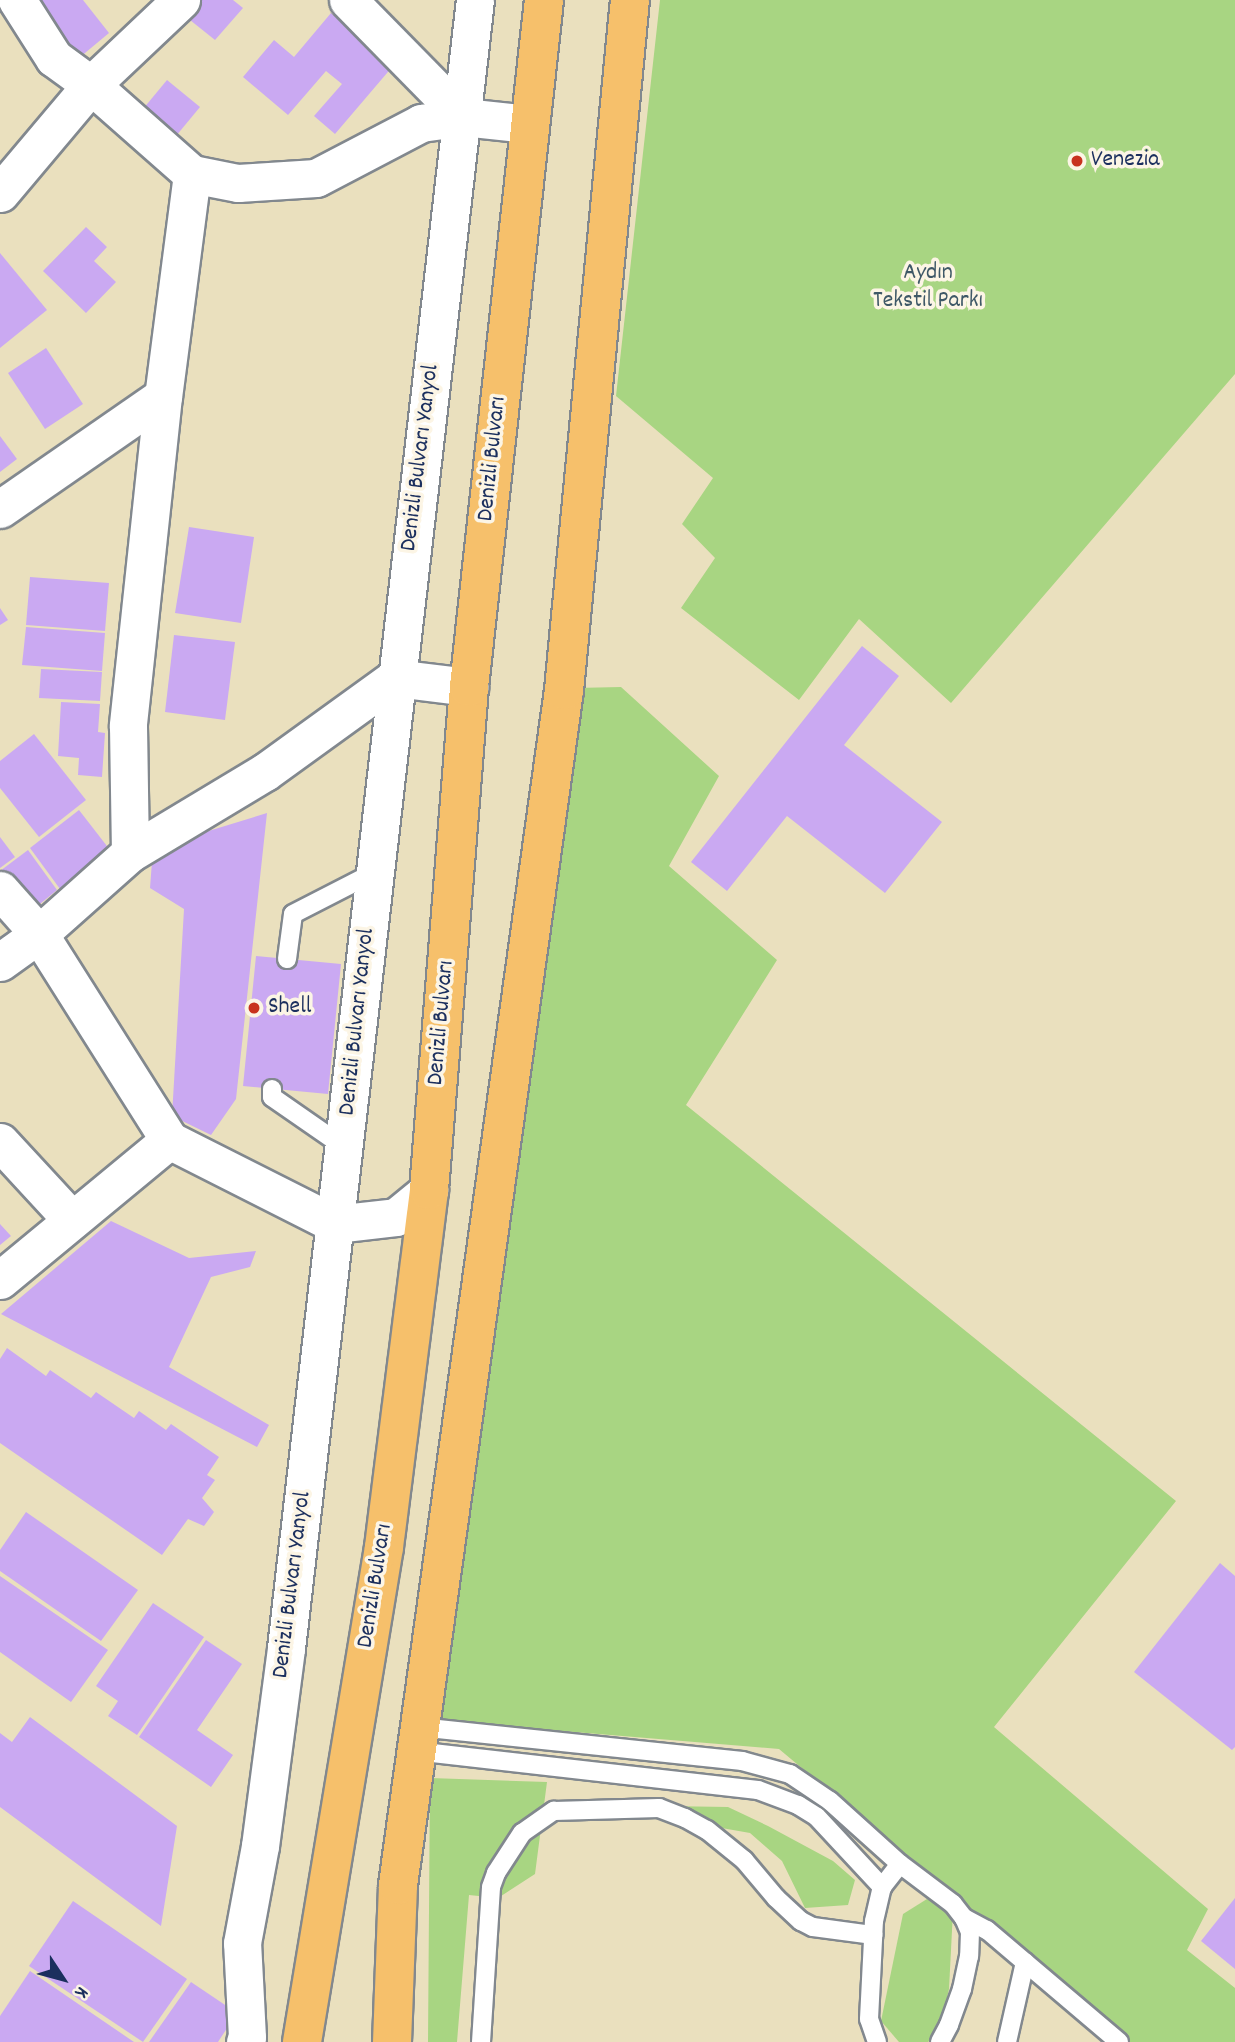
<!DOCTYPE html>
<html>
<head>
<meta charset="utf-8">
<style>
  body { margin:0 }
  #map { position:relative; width:1235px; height:2042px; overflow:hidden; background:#eae0be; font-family:Dekko,sans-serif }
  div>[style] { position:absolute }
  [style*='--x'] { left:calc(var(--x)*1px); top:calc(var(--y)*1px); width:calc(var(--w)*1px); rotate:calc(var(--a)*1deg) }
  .green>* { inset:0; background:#a8d582 }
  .building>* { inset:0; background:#caa9f2 }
  .roads { filter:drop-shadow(2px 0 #82888e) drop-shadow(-2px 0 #82888e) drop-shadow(0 2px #82888e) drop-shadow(0 -2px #82888e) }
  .lane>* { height:18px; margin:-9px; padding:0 9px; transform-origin:9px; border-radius:9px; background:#fff }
  .street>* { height:37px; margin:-18.5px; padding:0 18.5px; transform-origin:18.5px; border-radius:18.5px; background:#fff }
  .highway>* { height:38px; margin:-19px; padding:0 19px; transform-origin:19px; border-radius:19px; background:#f6c06b }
  .dots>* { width:19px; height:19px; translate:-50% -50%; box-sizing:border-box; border:4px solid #fcf5e5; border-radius:50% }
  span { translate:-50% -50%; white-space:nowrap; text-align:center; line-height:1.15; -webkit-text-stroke:7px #fcf5e5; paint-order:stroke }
  .poi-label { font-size:24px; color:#1b2f5e }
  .left { translate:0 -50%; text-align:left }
  .park-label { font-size:24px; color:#3e5867 }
  .street-label { font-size:24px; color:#1b2f5e }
  .north { position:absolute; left:28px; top:1944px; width:70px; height:70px; -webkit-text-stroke:5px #fcf5e5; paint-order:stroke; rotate:126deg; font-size:19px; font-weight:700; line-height:28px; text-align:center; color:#1b2f5e }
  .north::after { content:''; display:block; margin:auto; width:24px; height:32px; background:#1b2f5e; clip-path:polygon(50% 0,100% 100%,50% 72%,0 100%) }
</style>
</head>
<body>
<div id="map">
  <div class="green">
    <div style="clip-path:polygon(660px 0,1235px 0,1235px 374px,951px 703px,859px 619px,799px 700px,681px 608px,715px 558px,682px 524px,713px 478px,616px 396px)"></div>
    <div style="clip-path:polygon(621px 687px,719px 776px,669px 866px,777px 960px,686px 1105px,1176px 1501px,994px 1727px,1208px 1909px,1187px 1950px,1235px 1988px,1235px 2042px,1130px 2042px,779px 1749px,440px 1721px,575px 688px)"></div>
    <div style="clip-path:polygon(430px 1778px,547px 1782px,535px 1874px,498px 1898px,469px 1895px,457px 2042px,428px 2042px)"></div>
    <div style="clip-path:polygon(665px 1806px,728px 1807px,768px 1826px,833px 1861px,855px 1880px,848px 1905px,805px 1908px,782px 1861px,750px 1833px,682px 1821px)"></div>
    <div style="clip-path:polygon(927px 1899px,953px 1911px,949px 1989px,939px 2033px,928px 2042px,899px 2042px,881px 2021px,903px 1914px)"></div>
  </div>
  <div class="building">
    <div style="clip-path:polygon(33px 0,83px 0,109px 33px,79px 58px)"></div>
    <div style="clip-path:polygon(199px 0,233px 0,243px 8px,215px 40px,185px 16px)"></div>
    <div style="clip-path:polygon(331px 13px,393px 66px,335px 134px,314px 116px,342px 84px,326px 71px,288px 115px,243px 77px,274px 40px,294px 57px)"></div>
    <div style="clip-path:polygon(167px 80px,200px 107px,176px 136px,143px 109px)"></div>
    <div style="clip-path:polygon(86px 227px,107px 247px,94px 261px,116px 282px,86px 313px,43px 271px)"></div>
    <div style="clip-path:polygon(0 253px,47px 310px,0 348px)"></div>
    <div style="clip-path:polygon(46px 348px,83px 404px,45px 429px,8px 373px)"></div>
    <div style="clip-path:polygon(0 436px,17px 459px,0 472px)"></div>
    <div style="clip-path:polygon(189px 527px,254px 537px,241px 623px,175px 613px)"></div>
    <div style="clip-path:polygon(30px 577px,109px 583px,105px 631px,26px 625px)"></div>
    <div style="clip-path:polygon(0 608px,8px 620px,0 625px)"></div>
    <div style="clip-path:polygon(26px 627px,105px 633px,102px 671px,22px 665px)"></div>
    <div style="clip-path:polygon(174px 635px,235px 642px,225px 720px,165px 712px)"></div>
    <div style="clip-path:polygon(862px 646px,899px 676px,844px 745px,942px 822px,885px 893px,787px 816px,727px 891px,691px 862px)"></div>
    <div style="clip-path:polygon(41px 669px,102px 672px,100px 701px,39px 698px)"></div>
    <div style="clip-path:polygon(61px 702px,100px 704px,98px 732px,105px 733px,102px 777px,78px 775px,79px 758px,58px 756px)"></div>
    <div style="clip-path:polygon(34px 734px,86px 800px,39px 837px,0 788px,0 761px)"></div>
    <div style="clip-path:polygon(79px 810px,110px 850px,60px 889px,30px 848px)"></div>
    <div style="clip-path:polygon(267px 813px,236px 1099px,211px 1135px,172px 1116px,184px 909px,150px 888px,153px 848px)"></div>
    <div style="clip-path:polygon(0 837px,15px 857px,0 868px)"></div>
    <div style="clip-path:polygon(28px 850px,57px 890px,29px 913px,0 875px,0 871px)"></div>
    <div style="clip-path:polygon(256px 956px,341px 964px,328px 1094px,243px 1086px)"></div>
    <div style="clip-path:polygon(111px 1221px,189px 1258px,256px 1251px,250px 1267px,211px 1277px,169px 1367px,269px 1425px,257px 1447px,1px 1314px)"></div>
    <div style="clip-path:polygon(0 1224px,11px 1236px,0 1245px)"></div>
    <div style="clip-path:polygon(7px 1348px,46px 1376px,50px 1370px,91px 1398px,96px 1392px,134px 1418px,139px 1411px,166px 1430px,171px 1424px,219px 1457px,207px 1475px,215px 1480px,202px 1498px,214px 1512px,204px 1526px,188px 1519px,162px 1555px,0 1443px,0 1359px)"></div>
    <div style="clip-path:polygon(26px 1512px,138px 1590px,101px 1641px,0 1571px,0 1550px)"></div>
    <div style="clip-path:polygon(1220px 1563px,1235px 1576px,1235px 1747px,1232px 1750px,1134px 1672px)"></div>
    <div style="clip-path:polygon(0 1576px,108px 1650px,71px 1702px,0 1652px)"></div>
    <div style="clip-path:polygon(153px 1603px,204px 1637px,137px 1735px,108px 1716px,118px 1701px,96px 1686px)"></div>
    <div style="clip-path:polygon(206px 1640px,242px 1664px,197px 1730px,233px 1755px,211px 1787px,139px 1737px)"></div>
    <div style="clip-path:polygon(30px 1717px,177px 1826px,161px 1926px,0 1807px,0 1733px,12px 1742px)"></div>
    <div style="clip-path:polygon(1235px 1898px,1235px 1969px,1201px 1941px)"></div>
    <div style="clip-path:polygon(73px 1901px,187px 1979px,143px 2042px,29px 1966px)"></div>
    <div style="clip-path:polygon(30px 1971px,134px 2042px,0 2042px,0 2016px)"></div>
    <div style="clip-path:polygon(191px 1982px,237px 2013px,218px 2042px,149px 2042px)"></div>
  </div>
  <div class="roads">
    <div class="lane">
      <div style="--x:287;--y:959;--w:45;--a:-82.4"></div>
      <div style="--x:293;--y:914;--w:92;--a:-27.1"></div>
      <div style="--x:272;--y:1089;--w:8;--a:90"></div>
      <div style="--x:272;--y:1097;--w:88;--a:34.8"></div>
      <div style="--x:419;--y:1727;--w:325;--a:6"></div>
      <div style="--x:742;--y:1761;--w:50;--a:15.2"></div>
      <div style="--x:790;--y:1774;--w:48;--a:34"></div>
      <div style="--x:830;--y:1801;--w:94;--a:42"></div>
      <div style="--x:900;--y:1864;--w:66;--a:37"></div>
      <div style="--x:953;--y:1904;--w:18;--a:52"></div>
      <div style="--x:964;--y:1918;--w:15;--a:67"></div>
      <div style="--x:970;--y:1932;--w:24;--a:92"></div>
      <div style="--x:969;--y:1956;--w:34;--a:102"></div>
      <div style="--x:962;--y:1989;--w:38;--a:110"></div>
      <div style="--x:949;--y:2025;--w:19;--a:118"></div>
      <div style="--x:415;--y:1751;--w:345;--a:6.5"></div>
      <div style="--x:758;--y:1790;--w:43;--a:20.6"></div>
      <div style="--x:798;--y:1805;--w:22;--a:32"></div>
      <div style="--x:817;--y:1817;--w:96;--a:47.1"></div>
      <div style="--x:964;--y:1918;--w:26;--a:28"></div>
      <div style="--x:987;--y:1930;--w:173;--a:40.3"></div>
      <div style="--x:481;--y:2042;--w:155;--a:-86.3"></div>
      <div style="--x:491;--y:1887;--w:15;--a:-70"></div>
      <div style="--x:496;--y:1873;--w:48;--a:-57"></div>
      <div style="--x:522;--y:1833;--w:39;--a:-35"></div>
      <div style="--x:554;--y:1811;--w:105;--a:-1.6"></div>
      <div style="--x:659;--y:1808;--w:28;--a:21"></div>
      <div style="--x:685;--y:1818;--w:25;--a:29"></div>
      <div style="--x:707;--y:1830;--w:48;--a:39"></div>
      <div style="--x:744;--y:1860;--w:50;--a:49.9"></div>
      <div style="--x:776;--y:1898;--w:34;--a:43"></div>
      <div style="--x:801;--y:1921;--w:13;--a:27"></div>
      <div style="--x:813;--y:1927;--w:61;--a:7.6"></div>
      <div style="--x:877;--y:2042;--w:24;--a:-109"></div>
      <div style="--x:869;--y:2019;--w:98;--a:-87.1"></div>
      <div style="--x:874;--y:1921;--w:35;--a:-77"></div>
      <div style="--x:882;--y:1887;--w:29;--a:-52"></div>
      <div style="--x:1007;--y:2042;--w:82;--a:-77.3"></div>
    </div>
    <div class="street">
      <div style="--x:17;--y:0;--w:69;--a:57.5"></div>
      <div style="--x:54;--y:58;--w:46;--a:36.1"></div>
      <div style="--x:91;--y:85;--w:135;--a:41.4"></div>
      <div style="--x:192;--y:174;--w:224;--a:97.4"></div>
      <div style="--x:163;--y:396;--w:332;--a:96.1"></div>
      <div style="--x:128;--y:726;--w:127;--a:89.1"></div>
      <div style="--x:348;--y:0;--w:164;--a:45.5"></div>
      <div style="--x:192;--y:174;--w:47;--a:11.1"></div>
      <div style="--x:238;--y:183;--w:78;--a:-3.7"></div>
      <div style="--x:316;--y:178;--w:119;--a:-27.6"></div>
      <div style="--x:421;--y:123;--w:42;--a:-8.1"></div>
      <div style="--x:463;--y:117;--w:66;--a:6.1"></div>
      <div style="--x:0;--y:193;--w:141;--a:-49.9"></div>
      <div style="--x:91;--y:85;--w:124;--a:-43.4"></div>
      <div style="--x:0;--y:509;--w:198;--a:-34.7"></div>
      <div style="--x:0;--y:890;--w:59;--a:48.4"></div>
      <div style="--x:39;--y:934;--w:244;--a:57.7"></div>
      <div style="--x:0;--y:962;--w:48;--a:-35.7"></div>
      <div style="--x:39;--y:934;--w:122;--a:-41.7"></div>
      <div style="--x:130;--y:853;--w:157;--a:-31"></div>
      <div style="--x:265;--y:772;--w:160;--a:-35.9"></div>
      <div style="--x:395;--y:678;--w:75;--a:6.9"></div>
      <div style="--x:0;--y:1142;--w:106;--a:47.3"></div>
      <div style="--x:0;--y:1280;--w:219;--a:-39.6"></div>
      <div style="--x:169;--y:1140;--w:186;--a:26.8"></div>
      <div style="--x:335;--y:1224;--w:61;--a:-6.5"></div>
      <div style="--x:396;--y:1217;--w:43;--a:-39.3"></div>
      <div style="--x:245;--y:2042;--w:5;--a:-68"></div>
      <div style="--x:247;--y:2037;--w:94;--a:-93"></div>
      <div style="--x:242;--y:1943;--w:99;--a:-79.5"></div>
      <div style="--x:260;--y:1846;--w:200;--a:-82.5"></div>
      <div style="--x:286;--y:1648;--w:1659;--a:-83.46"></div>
    </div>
    <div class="highway">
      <div style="--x:302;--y:2042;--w:502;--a:-80.59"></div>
      <div style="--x:384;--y:1547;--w:360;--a:-82.8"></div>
      <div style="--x:429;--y:1190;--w:505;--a:-85.45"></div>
      <div style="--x:469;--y:687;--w:691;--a:-83.77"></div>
      <div style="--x:392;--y:2042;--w:157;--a:-87.8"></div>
      <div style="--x:398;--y:1885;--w:1206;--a:-82.09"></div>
      <div style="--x:564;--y:690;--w:693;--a:-84.54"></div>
    </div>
  </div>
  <div class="dots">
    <div style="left:1077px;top:161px;background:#c8321e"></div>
    <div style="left:254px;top:1008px;background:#c8321e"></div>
  </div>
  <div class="poi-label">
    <span class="left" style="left:1091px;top:161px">Venezia</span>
    <span class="left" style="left:268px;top:1008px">Shell</span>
  </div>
  <div class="park-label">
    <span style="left:928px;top:288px">Aydın<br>Tekstil Parkı</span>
  </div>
  <div class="street-label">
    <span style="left:421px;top:458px;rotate:-83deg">Denizli Bulvarı Yanyol</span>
    <span style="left:493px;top:459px;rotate:-84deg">Denizli Bulvarı</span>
    <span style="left:358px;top:1022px;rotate:-84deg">Denizli Bulvarı Yanyol</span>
    <span style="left:442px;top:1023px;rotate:-85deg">Denizli Bulvarı</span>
    <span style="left:293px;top:1585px;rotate:-83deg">Denizli Bulvarı Yanyol</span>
    <span style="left:376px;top:1586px;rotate:-81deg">Denizli Bulvarı</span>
  </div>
  <div class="north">K</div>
</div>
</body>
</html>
